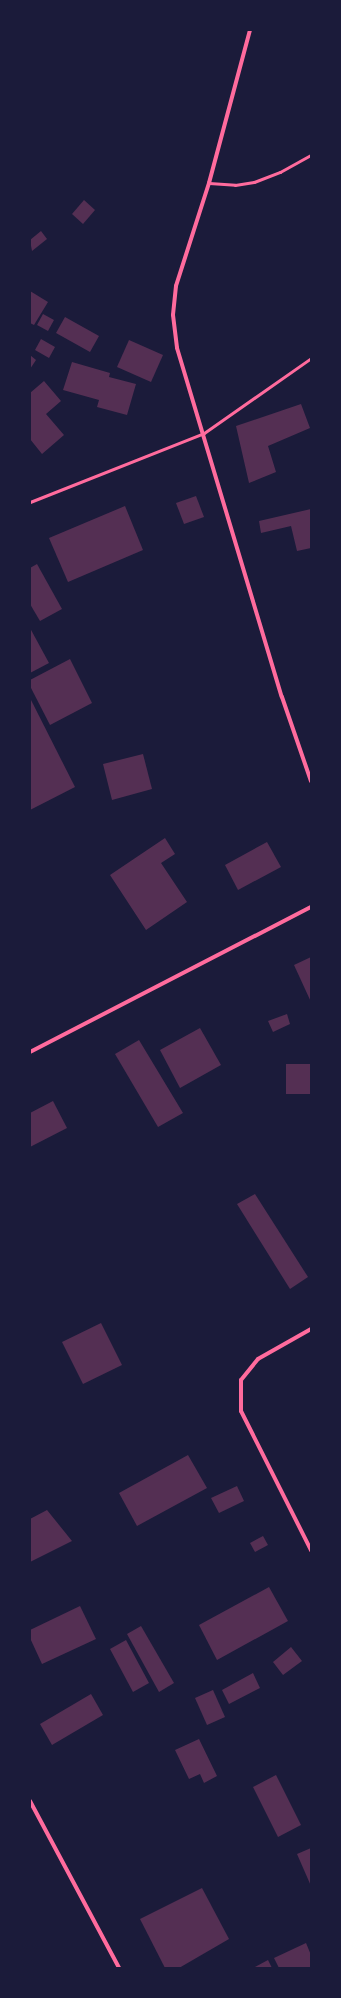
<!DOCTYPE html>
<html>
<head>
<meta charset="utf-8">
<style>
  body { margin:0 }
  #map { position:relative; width:341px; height:1998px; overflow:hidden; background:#1b1b3a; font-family:"Fira Sans",sans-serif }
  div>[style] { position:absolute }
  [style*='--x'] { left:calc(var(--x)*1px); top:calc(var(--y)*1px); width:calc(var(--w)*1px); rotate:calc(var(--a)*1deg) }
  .building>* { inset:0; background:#542f53 }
  .service>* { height:3px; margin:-1.5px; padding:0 1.5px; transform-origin:1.5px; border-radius:1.5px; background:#ff6b9d }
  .minor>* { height:4px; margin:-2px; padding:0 2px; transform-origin:2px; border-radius:2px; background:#ff6b9d }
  span { translate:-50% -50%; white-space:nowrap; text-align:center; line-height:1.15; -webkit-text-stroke:3px #1b1b3a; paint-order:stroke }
  .frame { position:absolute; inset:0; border:31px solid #1b1b3a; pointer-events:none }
</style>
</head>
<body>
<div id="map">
  <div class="building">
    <div style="clip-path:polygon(84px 200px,95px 210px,83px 224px,72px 214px)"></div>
    <div style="clip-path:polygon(41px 231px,47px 239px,32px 251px,30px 240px)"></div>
    <div style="clip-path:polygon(30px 291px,48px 302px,34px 325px,30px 323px)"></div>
    <div style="clip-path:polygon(43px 314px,54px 320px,48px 331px,37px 325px)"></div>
    <div style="clip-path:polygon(65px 317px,99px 336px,90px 352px,56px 333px)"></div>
    <div style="clip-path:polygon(41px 339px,55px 347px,49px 358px,35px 350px)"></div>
    <div style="clip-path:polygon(129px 340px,163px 355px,151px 382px,117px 367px)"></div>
    <div style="clip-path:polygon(30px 355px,36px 360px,30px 369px)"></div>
    <div style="clip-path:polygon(72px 362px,110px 373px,109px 377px,136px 384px,127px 415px,97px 407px,99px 400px,63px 390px)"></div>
    <div style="clip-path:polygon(44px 381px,61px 401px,46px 414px,64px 435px,42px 454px,30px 439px,30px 393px)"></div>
    <div style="clip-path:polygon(301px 404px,310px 428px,268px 446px,276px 472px,249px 483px,236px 426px)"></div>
    <div style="clip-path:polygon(196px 496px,204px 517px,184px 524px,176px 503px)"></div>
    <div style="clip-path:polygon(125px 506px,143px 550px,68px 582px,49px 538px)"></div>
    <div style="clip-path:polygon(311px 509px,311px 548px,297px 551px,291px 526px,261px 533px,259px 521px)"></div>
    <div style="clip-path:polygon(37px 564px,62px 609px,40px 621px,30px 604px,30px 568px)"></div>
    <div style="clip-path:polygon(30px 628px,49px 663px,30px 673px)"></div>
    <div style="clip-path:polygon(70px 659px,92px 703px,50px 725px,30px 686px,30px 680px)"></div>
    <div style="clip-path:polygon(30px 698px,75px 787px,30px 810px)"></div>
    <div style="clip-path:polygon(143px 754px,152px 789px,112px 800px,103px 764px)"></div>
    <div style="clip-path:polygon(165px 838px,175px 854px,161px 863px,187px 902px,146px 930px,110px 875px)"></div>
    <div style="clip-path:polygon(267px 842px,281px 867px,238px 890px,225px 865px)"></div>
    <div style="clip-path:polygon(311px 957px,311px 1002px,294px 965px)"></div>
    <div style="clip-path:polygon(287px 1014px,290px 1024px,273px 1032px,268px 1021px)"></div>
    <div style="clip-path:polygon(200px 1028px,221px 1065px,180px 1088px,160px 1050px)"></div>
    <div style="clip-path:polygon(139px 1040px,183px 1113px,158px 1127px,115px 1054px)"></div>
    <div style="clip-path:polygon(286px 1064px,311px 1064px,311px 1094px,286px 1094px)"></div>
    <div style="clip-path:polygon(53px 1101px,67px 1128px,30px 1147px,30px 1113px)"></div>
    <div style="clip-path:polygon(255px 1194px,308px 1277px,290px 1289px,237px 1204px)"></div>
    <div style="clip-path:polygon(101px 1323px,122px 1365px,83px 1384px,62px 1342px)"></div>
    <div style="clip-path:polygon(188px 1455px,207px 1488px,137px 1526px,119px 1493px)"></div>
    <div style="clip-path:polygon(237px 1486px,244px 1501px,219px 1513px,211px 1498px)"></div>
    <div style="clip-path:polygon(47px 1510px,72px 1541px,30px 1562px,30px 1519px)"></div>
    <div style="clip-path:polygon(263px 1536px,268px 1545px,255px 1552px,250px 1543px)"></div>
    <div style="clip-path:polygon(269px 1587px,288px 1621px,217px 1660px,199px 1625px)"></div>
    <div style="clip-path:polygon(80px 1606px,96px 1639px,42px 1664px,30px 1638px,30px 1630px)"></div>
    <div style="clip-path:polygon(141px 1626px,174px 1683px,159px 1692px,127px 1634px)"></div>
    <div style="clip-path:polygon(126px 1640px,149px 1683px,133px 1692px,110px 1649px)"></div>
    <div style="clip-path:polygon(291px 1647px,302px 1661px,283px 1675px,273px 1662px)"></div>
    <div style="clip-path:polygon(253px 1673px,260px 1688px,229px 1704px,222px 1690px)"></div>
    <div style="clip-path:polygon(213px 1690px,225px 1717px,207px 1725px,195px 1698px)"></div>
    <div style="clip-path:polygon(91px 1694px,103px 1715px,52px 1745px,40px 1724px)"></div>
    <div style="clip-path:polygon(199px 1739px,217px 1776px,204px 1783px,200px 1774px,189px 1779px,175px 1750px)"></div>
    <div style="clip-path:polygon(276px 1775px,301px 1825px,278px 1837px,253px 1787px)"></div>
    <div style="clip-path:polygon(311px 1848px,311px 1886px,297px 1854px)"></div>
    <div style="clip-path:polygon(202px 1888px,229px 1939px,179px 1968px,165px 1968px,140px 1919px)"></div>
    <div style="clip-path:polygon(306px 1943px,311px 1955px,311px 1968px,279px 1968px,274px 1958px)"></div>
    <div style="clip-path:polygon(268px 1960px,272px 1968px,253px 1968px)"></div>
  </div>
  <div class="service">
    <div style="--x:209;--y:183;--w:26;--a:4"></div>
    <div style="--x:235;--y:185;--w:19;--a:-9"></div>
    <div style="--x:254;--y:182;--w:28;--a:-21"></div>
    <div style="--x:280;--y:172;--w:35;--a:-29"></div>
    <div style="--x:30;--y:502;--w:187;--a:-21.6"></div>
    <div style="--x:204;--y:433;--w:131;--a:-35"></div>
  </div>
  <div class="minor">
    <div style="--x:250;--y:30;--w:158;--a:105"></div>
    <div style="--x:209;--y:183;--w:108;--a:107.8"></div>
    <div style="--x:176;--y:286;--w:29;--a:96"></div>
    <div style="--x:173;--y:315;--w:33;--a:83"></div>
    <div style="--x:177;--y:348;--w:364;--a:73.3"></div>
    <div style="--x:282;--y:697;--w:89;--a:71"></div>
    <div style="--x:30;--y:1052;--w:316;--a:-27.3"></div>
    <div style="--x:311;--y:1329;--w:61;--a:150.5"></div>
    <div style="--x:258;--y:1359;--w:27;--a:129"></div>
    <div style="--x:241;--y:1380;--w:31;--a:90"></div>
    <div style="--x:241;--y:1411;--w:156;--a:63.3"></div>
    <div style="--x:30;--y:1801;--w:189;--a:61.9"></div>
  </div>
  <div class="frame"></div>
</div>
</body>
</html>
